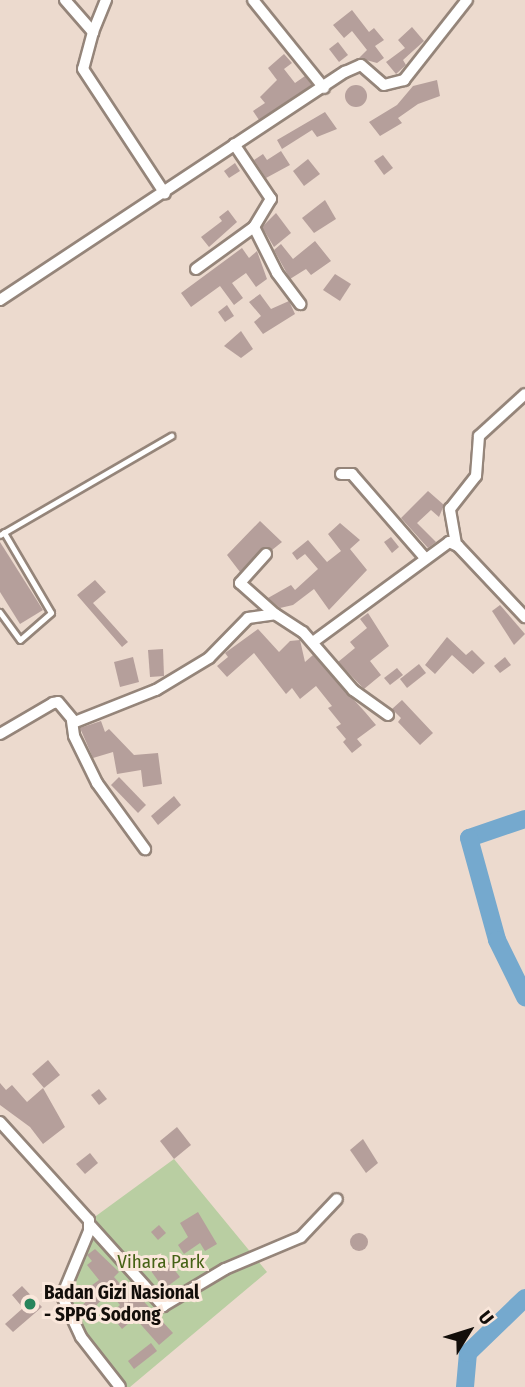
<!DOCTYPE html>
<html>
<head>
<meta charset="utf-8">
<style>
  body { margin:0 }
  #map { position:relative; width:525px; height:1387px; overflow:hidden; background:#ecdace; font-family:"Fira Sans Condensed",sans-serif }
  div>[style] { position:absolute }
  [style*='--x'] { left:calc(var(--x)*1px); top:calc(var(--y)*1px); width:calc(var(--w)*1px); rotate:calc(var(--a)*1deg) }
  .green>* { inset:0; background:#b9cea2 }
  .river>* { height:18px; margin:-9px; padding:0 9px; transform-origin:9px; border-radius:9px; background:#75a9ce }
  .building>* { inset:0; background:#b59f9b }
  .round { border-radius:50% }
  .roads { filter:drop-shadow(2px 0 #95857a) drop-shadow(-2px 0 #95857a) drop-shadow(0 2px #95857a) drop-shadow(0 -2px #95857a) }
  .service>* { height:4.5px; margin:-2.25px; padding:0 2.25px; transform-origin:2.25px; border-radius:2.25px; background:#fff }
  .minor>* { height:10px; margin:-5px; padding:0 5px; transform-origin:5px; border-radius:5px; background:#fff }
  .dots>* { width:19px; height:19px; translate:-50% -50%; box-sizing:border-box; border:4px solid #fae7db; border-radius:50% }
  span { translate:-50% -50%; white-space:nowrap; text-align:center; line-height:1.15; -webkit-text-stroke:6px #fae7db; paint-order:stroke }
  .park-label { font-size:19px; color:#456215 }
  .poi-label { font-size:19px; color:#130e0a; font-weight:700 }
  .left { translate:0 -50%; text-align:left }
  .north { position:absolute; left:434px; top:1296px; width:70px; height:70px; -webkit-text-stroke:5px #fae7db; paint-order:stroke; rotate:52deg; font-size:19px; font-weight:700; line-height:28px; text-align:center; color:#130e0a }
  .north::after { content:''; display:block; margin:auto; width:24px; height:32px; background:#130e0a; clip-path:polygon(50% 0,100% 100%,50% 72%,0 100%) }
</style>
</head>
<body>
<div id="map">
  <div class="green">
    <div style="clip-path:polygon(174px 1159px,267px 1272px,130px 1387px,121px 1387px,62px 1296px,89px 1246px,91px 1235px,85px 1224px)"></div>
  </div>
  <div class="river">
    <div style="--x:525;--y:819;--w:59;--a:161.3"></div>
    <div style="--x:469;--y:838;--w:106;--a:74.6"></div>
    <div style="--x:497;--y:940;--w:64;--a:63.8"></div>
    <div style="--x:465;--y:1387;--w:34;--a:-85"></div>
    <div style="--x:468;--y:1353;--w:79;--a:-44"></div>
  </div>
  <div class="building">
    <div style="clip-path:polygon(352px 10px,369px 32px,374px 28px,384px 40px,375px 46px,384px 58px,377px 63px,359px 58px,367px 50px,352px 31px,344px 38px,333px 25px)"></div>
    <div style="clip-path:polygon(412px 27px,424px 41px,403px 60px,406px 65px,396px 74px,386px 62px,405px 48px,398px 40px)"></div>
    <div style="clip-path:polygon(338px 42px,348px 55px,339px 62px,329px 49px)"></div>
    <div style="clip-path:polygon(284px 54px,292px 63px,284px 69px,295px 83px,305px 76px,312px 85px,259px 120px,253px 111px,265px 103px,260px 97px,277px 80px,268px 68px)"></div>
    <div style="clip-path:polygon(437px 80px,440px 96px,418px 104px,398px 118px,402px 123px,380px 136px,369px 122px,397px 105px,413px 86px)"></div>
    <div class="round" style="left:345px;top:85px;width:22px;height:22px"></div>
    <div style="clip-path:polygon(325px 112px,337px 129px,317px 137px,312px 130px,282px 149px,277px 140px)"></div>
    <div style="clip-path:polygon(281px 151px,290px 165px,266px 178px,254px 160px,263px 154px,267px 160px)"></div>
    <div style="clip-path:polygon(383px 155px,393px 168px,384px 175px,374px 161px)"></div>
    <div style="clip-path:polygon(308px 159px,320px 174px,304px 186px,293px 171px)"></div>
    <div style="clip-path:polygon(235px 163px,240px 171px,229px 178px,224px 171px)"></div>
    <div style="clip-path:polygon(325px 200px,336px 219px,314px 233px,302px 218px)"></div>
    <div style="clip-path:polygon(228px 210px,237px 222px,209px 247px,201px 237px,222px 221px,219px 217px)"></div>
    <div style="clip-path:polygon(276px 213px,291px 233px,274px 247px,262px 227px)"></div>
    <div style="clip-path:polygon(315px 241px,331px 261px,311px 275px,306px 269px,290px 279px,274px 250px,281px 244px,293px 259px)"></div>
    <div style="clip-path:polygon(242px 248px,249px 258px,257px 251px,267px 279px,256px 287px,246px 273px,232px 283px,243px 298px,234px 305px,220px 286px,191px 307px,181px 293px)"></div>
    <div style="clip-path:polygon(335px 274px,351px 284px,340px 301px,323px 290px)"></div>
    <div style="clip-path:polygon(260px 294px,271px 309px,289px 301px,295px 314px,263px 334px,254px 322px,261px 316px,249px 302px)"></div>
    <div style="clip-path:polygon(227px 305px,234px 316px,225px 322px,218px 312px)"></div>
    <div style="clip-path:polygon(241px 331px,253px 349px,241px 358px,224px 346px)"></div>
    <div style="clip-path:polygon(428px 491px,444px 505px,439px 517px,431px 510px,417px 523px,436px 542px,428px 548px,401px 518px)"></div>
    <div style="clip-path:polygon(260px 521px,282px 542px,272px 550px,261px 549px,240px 572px,227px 555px)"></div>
    <div style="clip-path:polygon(340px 523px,360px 540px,350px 549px,367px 570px,329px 610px,314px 589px,293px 605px,280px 608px,268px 598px,291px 585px,295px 590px,318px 569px,305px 554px,297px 560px,292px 553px,308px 540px,327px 562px,341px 551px,328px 534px)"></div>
    <div style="clip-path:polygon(391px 537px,399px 547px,392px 553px,384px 542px)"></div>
    <div style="clip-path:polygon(0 542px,43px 610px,20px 624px,0 592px)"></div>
    <div style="clip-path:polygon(95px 580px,106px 592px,93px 603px,128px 642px,122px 647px,77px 595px)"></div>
    <div style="clip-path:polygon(500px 605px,525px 634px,514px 645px,492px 611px)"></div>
    <div style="clip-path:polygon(368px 613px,389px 646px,370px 661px,381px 675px,364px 689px,338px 662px,355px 648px,350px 642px,367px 628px,360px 619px)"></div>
    <div style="clip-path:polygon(258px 629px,279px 652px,290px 641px,300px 640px,305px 662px,313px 655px,365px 712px,376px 725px,357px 739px,362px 745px,352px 753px,343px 742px,346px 739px,336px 727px,341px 724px,328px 708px,332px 706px,316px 686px,300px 699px,292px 688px,286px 694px,254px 653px,227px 677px,217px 666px,228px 657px,225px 653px)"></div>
    <div style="clip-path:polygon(447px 637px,466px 655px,472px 650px,485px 663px,473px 674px,452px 655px,435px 674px,425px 665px)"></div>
    <div style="clip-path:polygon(163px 649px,164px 676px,150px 677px,148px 650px)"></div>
    <div style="clip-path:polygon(133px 657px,139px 682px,120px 687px,114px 662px)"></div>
    <div style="clip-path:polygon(505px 657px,511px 665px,500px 673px,494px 666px)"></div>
    <div style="clip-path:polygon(419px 664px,426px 673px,407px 688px,400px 679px)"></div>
    <div style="clip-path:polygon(397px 668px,403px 675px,390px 685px,384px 678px)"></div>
    <div style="clip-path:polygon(402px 700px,433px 733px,420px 745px,398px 722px,401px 718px,392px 709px)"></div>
    <div style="clip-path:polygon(101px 721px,105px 732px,109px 729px,134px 755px,158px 753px,162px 784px,143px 787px,141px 770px,117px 774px,113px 752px,93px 758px,80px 728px)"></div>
    <div style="clip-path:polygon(119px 777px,146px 805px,138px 813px,111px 785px)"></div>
    <div style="clip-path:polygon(174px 796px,181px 805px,158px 825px,151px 816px)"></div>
    <div style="clip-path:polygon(48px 1060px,60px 1075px,44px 1088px,32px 1074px)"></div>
    <div style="clip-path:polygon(0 1083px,6px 1090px,12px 1085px,27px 1102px,43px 1088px,65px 1127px,43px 1144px,30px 1127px,0 1105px)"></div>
    <div style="clip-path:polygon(99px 1089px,107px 1099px,99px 1105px,91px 1095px)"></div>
    <div style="clip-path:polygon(177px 1127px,191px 1145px,174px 1159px,160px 1141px)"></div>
    <div style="clip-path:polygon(363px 1139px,378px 1163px,366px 1173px,350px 1150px)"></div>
    <div style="clip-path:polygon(90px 1153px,98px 1163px,85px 1174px,76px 1164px)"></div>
    <div style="clip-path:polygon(198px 1212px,217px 1244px,205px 1251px,200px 1243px,184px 1254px,178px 1245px,188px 1237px,180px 1223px)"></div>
    <div style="clip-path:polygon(159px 1225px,166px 1233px,158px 1240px,151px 1232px)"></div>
    <div class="round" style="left:350px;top:1233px;width:18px;height:18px"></div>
    <div style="clip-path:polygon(95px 1249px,119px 1272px,114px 1277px,131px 1296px,135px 1292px,173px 1333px,159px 1345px,135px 1318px,122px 1329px,110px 1314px,120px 1305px,109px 1292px,89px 1313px,80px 1315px,77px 1310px,93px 1295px,88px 1288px,99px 1280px,87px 1265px,92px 1261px,87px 1255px)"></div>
    <div style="clip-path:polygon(166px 1259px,180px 1277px,164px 1289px,151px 1271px)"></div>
    <div style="clip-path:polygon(22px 1286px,42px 1307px,13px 1332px,5px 1324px,23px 1308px,12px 1295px)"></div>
    <div style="clip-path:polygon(151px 1343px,157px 1351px,134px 1369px,128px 1361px)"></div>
  </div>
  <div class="roads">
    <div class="service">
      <div style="--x:0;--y:535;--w:198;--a:-30.1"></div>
      <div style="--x:0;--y:612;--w:34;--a:54"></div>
      <div style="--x:20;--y:640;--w:41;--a:-41.1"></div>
      <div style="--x:51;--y:613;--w:93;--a:-120.4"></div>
    </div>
    <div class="minor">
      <div style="--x:65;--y:0;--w:43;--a:48.8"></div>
      <div style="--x:93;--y:32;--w:38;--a:105"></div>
      <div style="--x:83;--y:69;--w:149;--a:56.7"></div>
      <div style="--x:253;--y:0;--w:113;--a:51.1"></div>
      <div style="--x:93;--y:32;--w:35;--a:-68"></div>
      <div style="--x:254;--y:227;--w:51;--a:63.4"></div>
      <div style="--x:277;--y:273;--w:39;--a:53"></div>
      <div style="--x:196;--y:269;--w:72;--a:-35.9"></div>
      <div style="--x:254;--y:227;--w:33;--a:-59"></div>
      <div style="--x:271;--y:199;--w:66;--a:-123.9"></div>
      <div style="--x:0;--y:300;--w:414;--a:-33.5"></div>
      <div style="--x:345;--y:72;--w:17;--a:-24"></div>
      <div style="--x:361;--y:65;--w:30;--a:41"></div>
      <div style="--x:384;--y:85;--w:21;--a:-14"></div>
      <div style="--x:404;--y:80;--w:102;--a:-51.8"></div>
      <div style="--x:341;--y:474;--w:11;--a:0"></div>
      <div style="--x:352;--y:474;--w:111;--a:49"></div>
      <div style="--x:456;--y:544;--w:36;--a:-100"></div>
      <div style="--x:450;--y:509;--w:42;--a:-51.8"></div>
      <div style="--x:476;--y:476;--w:40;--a:-85.7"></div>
      <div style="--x:479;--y:436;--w:62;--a:-42.4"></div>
      <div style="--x:266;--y:554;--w:39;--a:132"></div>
      <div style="--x:240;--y:583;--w:47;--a:41.5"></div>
      <div style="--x:313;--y:642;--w:169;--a:-36.3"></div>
      <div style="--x:449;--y:542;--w:10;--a:24"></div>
      <div style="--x:458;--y:546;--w:98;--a:46.7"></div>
      <div style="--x:72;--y:721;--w:15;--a:82"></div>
      <div style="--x:74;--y:736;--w:52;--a:63.9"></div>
      <div style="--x:97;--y:783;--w:82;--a:54"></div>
      <div style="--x:0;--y:734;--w:61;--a:-30.3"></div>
      <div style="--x:53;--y:703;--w:5;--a:-11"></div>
      <div style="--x:58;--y:702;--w:26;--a:50"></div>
      <div style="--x:75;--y:722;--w:87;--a:-21.6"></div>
      <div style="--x:156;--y:690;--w:62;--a:-31.1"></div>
      <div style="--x:209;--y:658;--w:56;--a:-45.7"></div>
      <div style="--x:248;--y:618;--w:27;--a:-8"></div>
      <div style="--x:275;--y:614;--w:33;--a:33"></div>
      <div style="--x:303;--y:632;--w:77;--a:49.2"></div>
      <div style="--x:353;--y:690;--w:43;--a:35.5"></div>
      <div style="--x:0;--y:1122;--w:132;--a:47.8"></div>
      <div style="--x:89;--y:1220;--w:11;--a:90"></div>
      <div style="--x:89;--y:1231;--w:70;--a:112.6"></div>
      <div style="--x:62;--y:1296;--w:45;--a:65.1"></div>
      <div style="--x:81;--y:1337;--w:63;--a:52"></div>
      <div style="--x:91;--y:1226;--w:108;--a:48"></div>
      <div style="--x:163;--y:1306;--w:72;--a:-30.8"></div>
      <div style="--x:225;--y:1269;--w:82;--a:-22.8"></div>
      <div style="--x:301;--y:1237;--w:52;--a:-46.5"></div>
    </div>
  </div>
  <div class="dots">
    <div style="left:30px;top:1304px;background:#28855c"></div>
  </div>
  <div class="park-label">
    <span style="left:161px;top:1262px">Vihara Park</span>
  </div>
  <div class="poi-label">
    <span class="left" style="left:44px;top:1304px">Badan Gizi Nasional<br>- SPPG Sodong</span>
  </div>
  <div class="north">U</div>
</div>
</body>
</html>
